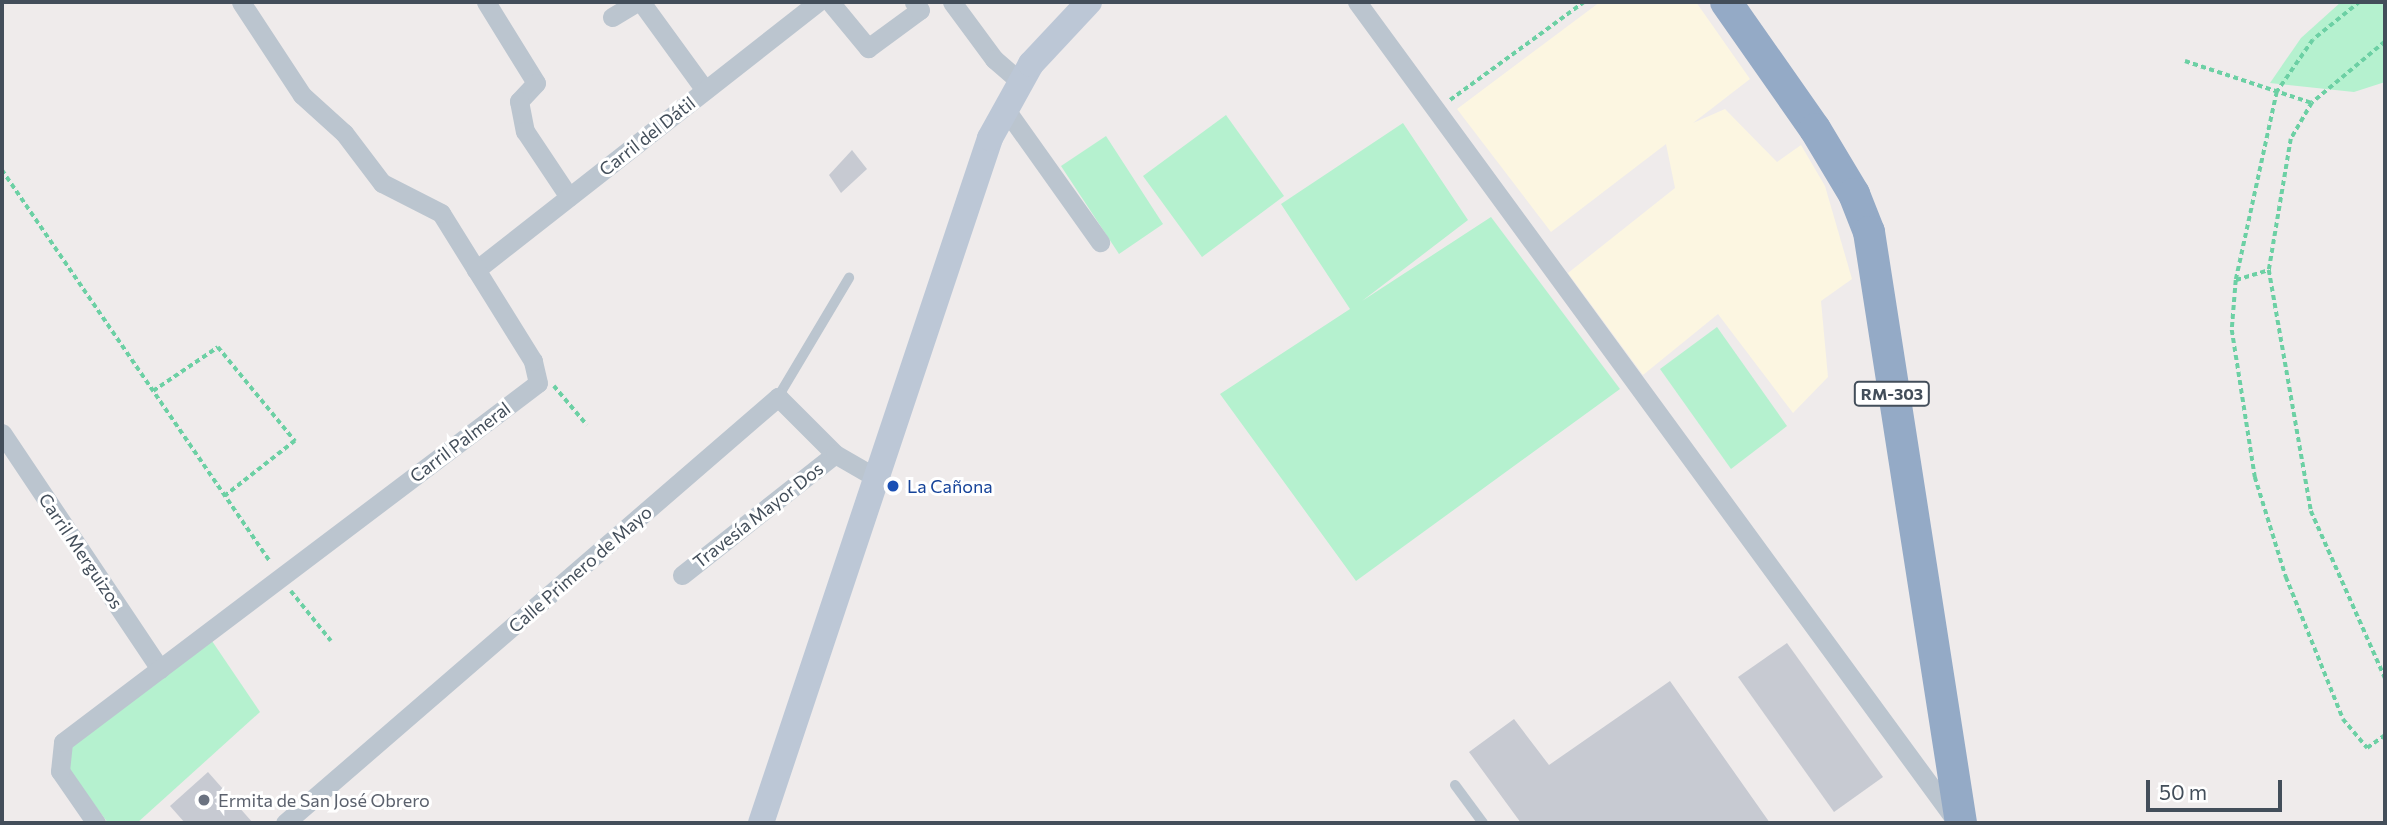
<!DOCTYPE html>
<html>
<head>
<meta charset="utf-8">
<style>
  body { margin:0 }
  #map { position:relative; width:2387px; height:825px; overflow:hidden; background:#efebeb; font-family:Commissioner,sans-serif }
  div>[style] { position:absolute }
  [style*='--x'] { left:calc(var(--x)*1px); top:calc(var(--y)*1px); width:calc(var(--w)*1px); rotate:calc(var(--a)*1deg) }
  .commercial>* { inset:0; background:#fcf6e1 }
  .green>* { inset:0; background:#b5f1cf }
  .building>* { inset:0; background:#c7cad2 }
  .path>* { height:3.5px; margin-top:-1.75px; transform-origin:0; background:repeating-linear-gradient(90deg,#6cd0a4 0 5px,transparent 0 8.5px) }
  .service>* { height:10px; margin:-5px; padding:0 5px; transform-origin:5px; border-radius:5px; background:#bbc5cf }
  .minor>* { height:19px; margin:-9.5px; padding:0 9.5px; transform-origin:9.5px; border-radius:9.5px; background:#bbc5cf }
  .secondary>* { height:26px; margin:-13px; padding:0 13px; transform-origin:13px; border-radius:13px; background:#bcc7d6 }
  .trunk>* { height:32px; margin:-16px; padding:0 16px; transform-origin:16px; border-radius:16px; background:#94aac6 }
  .dots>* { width:19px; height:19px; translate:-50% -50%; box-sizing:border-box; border:4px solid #fff; border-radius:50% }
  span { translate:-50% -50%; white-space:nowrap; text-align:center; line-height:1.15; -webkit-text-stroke:6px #fff; paint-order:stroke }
  .shield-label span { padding:2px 5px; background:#fff; border:2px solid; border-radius:5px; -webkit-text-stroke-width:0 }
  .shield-label { font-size:16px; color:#434e5a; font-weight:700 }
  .street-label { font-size:18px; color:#434e5a }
  .transit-label { font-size:18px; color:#164399 }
  .left { translate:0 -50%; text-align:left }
  .worship-label { font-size:18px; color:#5b616d }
  .frame { position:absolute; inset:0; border:4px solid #434e5a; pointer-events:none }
  .scale { position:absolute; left:2146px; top:780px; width:136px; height:32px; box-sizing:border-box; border:4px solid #434e5a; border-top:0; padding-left:9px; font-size:21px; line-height:24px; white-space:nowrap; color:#434e5a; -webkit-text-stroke:5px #fff; paint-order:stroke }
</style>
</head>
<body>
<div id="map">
  <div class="commercial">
    <div style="clip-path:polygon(1600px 2px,1696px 2px,1750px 79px,1693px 123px,1725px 109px,1777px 162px,1801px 145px,1825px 186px,1852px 279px,1821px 301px,1828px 377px,1793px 413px,1718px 314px,1643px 375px,1568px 273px,1675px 188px,1666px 144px,1551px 232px,1457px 109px)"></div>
  </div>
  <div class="green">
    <div style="clip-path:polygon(2341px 2px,2385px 2px,2385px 82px,2354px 92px,2270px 83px,2301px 38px)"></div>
    <div style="clip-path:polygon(1226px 115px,1284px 196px,1202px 257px,1143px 176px)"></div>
    <div style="clip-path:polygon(1403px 123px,1468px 220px,1362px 301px,1491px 217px,1620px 389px,1356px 581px,1220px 394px,1350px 309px,1281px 204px)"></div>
    <div style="clip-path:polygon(1106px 136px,1163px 224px,1119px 254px,1061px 166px)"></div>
    <div style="clip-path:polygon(1717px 327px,1787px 426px,1731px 469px,1660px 369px)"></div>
    <div style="clip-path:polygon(210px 638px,260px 712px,137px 823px,108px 823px,66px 766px,73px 745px)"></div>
  </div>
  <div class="building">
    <div style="clip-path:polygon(852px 150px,867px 169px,841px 193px,829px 175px)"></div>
    <div style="clip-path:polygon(1787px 643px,1883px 777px,1834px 812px,1738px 677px)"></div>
    <div style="clip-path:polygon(1670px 681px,1770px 823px,1521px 823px,1469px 752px,1514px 719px,1549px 765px)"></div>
    <div style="clip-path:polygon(208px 772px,253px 823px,185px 823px,170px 806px)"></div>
  </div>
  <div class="path">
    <div style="--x:2360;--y:2;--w:60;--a:141"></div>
    <div style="--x:2313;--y:40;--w:63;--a:124.7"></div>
    <div style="--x:2277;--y:92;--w:192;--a:102.3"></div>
    <div style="--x:2236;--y:280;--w:50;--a:94.6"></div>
    <div style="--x:2232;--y:330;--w:149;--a:81.1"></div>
    <div style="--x:2255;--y:477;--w:105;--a:72.8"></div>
    <div style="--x:2286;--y:577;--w:153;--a:68.1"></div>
    <div style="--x:2343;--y:719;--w:38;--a:50"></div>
    <div style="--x:2367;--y:748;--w:22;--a:-36"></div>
    <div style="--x:2385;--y:42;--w:95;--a:140.1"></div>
    <div style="--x:2312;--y:103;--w:42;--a:120.3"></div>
    <div style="--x:2291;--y:139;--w:133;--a:99.5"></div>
    <div style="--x:2269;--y:270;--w:245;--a:80.1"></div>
    <div style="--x:2311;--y:511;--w:183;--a:66.1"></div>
    <div style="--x:2185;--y:61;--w:134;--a:18.3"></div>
    <div style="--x:1450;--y:100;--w:166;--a:-36.2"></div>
    <div style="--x:2;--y:170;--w:475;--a:55.6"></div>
    <div style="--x:2236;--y:280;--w:34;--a:-17"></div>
    <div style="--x:554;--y:386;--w:51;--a:49.8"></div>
    <div style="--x:153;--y:391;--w:78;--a:-34.1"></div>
    <div style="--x:218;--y:347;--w:122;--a:50.7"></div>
    <div style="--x:295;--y:441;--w:89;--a:141.8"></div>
    <div style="--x:291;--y:591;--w:64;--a:51.3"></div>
  </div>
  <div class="service">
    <div style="--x:778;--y:397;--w:139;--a:-59.2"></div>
    <div style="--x:1455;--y:785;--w:47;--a:53.6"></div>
  </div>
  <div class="minor">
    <div style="--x:486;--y:2;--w:95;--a:58.3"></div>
    <div style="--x:536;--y:83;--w:25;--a:133"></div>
    <div style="--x:519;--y:101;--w:31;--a:79"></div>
    <div style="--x:525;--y:131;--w:79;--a:56.3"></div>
    <div style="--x:641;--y:2;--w:109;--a:54"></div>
    <div style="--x:830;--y:2;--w:60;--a:50.4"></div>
    <div style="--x:868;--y:48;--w:64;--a:-36.2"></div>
    <div style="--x:920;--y:10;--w:10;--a:-127"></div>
    <div style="--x:952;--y:2;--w:71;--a:53.6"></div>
    <div style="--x:994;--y:59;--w:33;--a:41"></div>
    <div style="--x:1357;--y:2;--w:1016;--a:53.81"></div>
    <div style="--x:612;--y:17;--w:29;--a:-31"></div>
    <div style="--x:1004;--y:107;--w:166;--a:54.6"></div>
    <div style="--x:476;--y:270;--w:434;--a:-38.1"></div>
    <div style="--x:2;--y:433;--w:284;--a:56.2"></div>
    <div style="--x:682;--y:575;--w:195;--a:-38.3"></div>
    <div style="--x:96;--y:823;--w:63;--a:-124.7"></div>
    <div style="--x:60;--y:771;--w:29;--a:-84"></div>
    <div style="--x:63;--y:742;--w:595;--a:-37.08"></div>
    <div style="--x:538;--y:383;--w:23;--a:-103"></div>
    <div style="--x:533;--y:361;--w:174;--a:-121.9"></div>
    <div style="--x:441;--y:213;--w:66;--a:-153"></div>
    <div style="--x:382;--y:183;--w:63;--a:-127.2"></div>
    <div style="--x:344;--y:133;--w:57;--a:-137.9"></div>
    <div style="--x:302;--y:95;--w:111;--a:-123.3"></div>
    <div style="--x:285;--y:823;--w:652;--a:-40.83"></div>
    <div style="--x:778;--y:397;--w:81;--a:45"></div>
    <div style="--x:835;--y:454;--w:46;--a:29.9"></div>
  </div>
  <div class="secondary">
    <div style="--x:761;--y:823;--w:722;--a:-71.51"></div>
    <div style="--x:990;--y:138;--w:85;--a:-61"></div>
    <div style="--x:1031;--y:64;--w:85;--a:-46.9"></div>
  </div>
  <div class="trunk">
    <div style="--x:1726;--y:2;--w:155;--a:55"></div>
    <div style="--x:1815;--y:129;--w:76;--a:59"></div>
    <div style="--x:1854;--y:194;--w:41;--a:68.5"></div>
    <div style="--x:1869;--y:232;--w:598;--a:81.15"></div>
  </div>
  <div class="dots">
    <div style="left:893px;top:486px;background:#1a4fb4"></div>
    <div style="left:204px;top:800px;background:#6b7280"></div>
  </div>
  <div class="shield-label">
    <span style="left:1892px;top:394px">RM-303</span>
  </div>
  <div class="street-label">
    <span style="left:647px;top:136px;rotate:-38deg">Carril del Dátil</span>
    <span style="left:460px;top:442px;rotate:-37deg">Carril Palmeral</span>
    <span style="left:758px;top:515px;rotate:-38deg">Travesía Mayor Dos</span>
    <span style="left:81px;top:551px;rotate:56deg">Carril Merguizos</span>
    <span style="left:580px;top:569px;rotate:-41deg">Calle Primero de Mayo</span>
  </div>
  <div class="transit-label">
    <span class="left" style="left:907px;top:486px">La Cañona</span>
  </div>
  <div class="worship-label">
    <span class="left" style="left:218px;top:800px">Ermita de San José Obrero</span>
  </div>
  <div class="frame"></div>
  <div class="scale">50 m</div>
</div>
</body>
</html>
